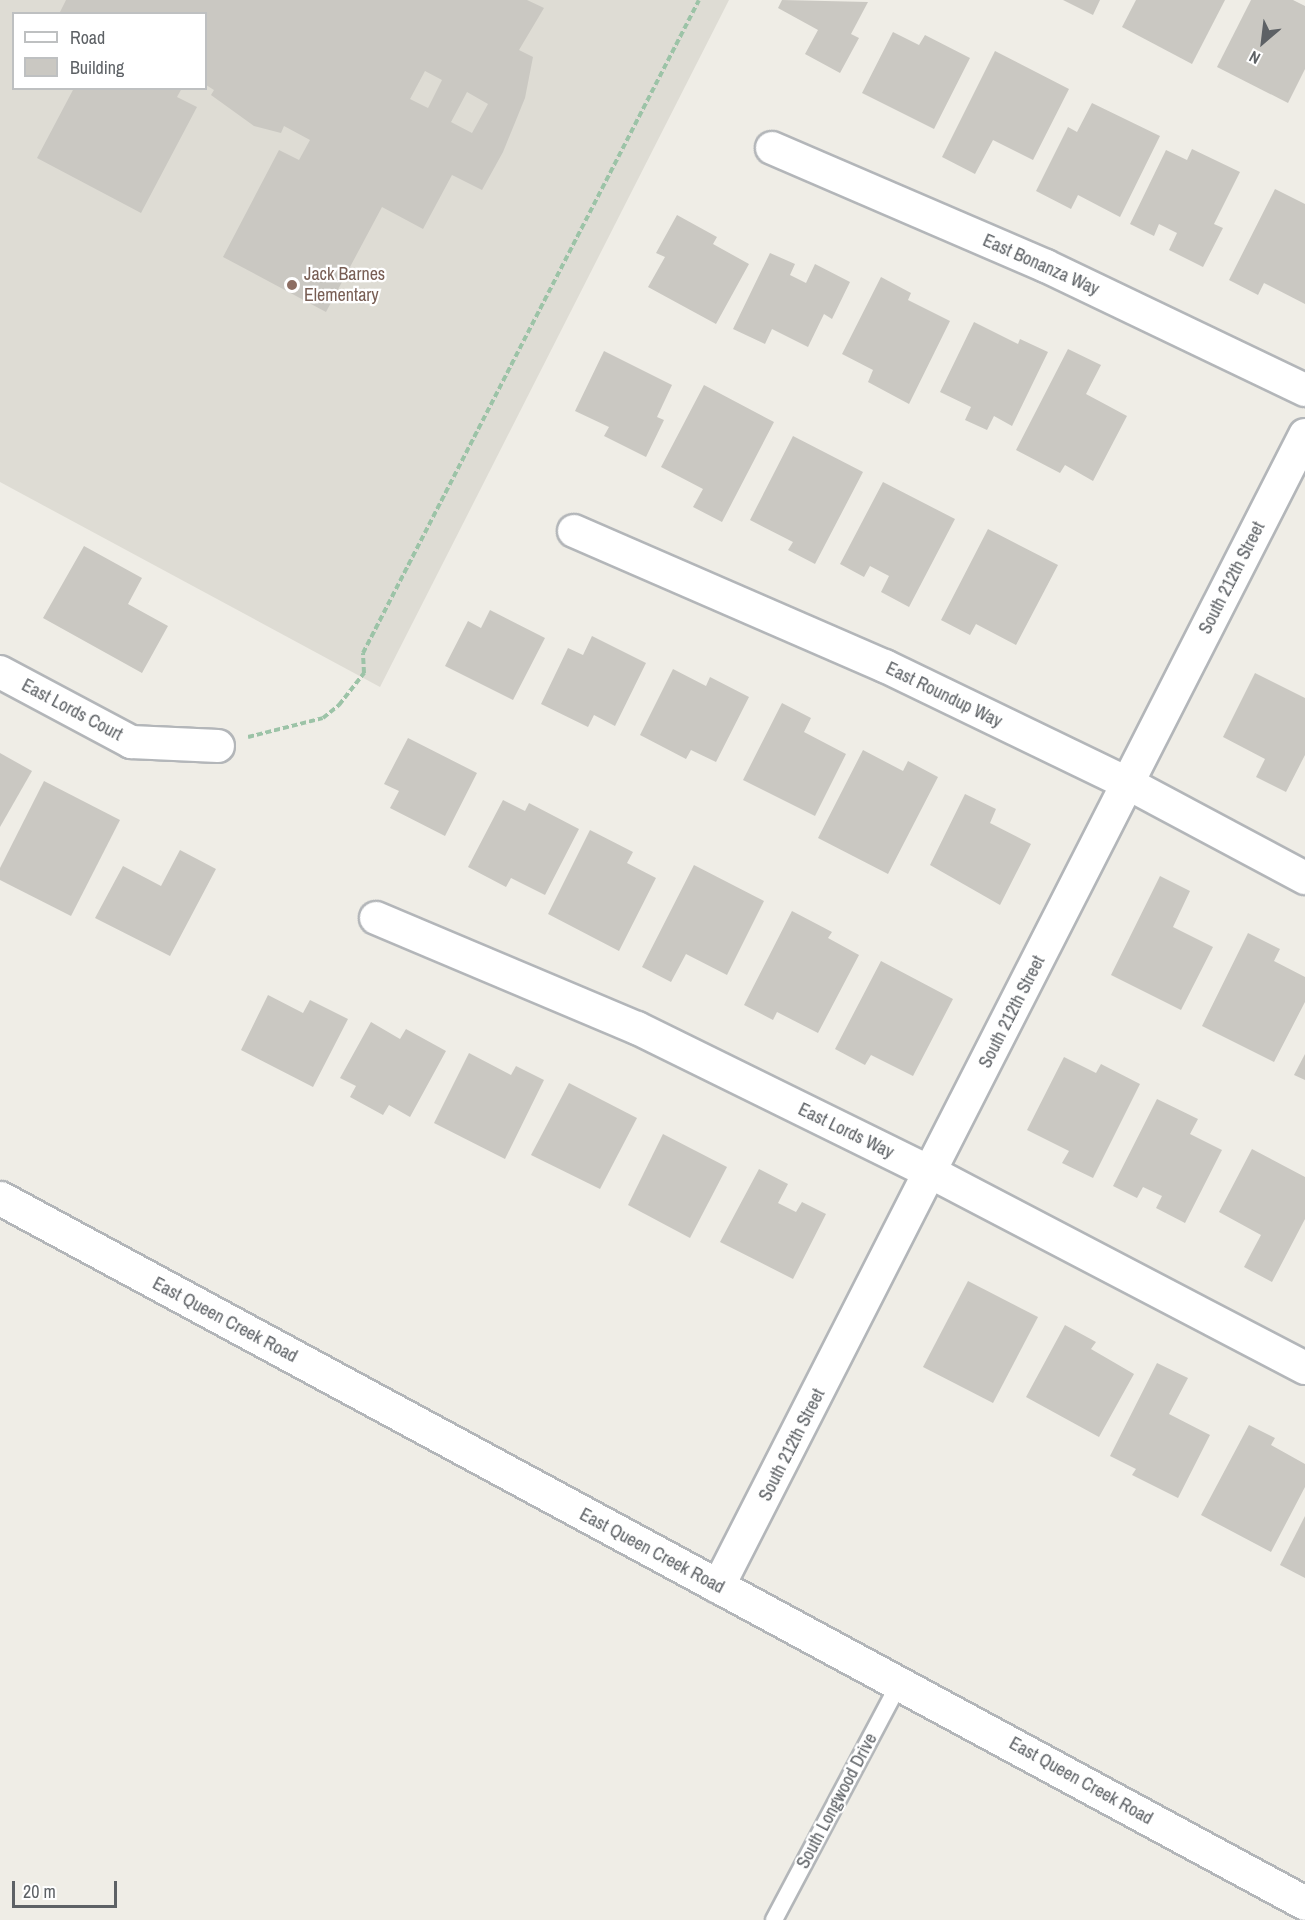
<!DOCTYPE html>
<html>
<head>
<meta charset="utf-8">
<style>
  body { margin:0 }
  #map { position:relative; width:1305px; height:1920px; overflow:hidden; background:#efede6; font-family:"Archivo Narrow",sans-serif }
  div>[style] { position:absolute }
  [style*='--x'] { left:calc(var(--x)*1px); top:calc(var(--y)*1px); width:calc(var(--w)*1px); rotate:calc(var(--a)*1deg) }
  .education>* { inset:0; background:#dedcd4 }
  .building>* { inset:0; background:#cac8c2 }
  .path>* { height:4px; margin-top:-2px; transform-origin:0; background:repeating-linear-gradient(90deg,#9cc3a7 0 6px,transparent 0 9px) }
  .roads { filter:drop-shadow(2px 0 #b3b6b9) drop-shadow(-2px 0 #b3b6b9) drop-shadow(0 2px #b3b6b9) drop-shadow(0 -2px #b3b6b9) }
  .service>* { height:16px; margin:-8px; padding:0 8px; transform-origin:8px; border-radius:8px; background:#fff }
  .minor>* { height:32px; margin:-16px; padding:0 16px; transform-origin:16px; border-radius:16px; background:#fff }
  .secondary>* { height:33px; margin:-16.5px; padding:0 16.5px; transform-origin:16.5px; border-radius:16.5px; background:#fff }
  .dots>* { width:16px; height:16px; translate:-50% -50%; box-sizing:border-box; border:3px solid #fff; border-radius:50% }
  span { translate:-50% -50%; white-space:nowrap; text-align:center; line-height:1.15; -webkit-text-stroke:4.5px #fff; paint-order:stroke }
  .street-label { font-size:18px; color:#5d6165 }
  .education-label { font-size:18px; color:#785e54 }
  .left { translate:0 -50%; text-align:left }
  .legend { position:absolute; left:12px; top:12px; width:195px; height:78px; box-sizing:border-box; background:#fff; border:2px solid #bec0c1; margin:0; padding:8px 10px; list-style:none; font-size:18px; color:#5d6165 }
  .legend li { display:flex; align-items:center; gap:12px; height:30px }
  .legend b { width:30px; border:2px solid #bec0c1 }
  .north { position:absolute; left:1233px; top:12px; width:60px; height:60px; -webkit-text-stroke:4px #fff; paint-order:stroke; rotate:208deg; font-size:16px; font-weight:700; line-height:24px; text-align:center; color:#5d6165 }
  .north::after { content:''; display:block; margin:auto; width:21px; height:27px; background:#5d6165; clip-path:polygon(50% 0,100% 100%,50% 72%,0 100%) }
  .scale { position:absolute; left:12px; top:1881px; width:105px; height:27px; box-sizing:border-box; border:3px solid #5d6165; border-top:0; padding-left:8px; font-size:18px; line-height:21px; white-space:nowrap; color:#5d6165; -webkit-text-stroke:4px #fff; paint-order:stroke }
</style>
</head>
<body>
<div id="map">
  <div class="education">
    <div style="clip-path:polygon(evenodd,0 0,729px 0,380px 687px,0 482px,0 0,14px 14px,206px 14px,206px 88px,14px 88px,14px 14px)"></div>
  </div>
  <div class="building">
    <div style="clip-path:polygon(evenodd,66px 0,527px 0,544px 8px,519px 50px,533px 57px,525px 98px,503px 152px,482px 190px,452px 175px,423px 229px,382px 207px,326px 312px,223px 257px,279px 150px,299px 160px,310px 140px,284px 126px,281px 133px,254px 126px,211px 95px,214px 90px,206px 85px,206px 14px,59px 14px,66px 0,425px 71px,442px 80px,428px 108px,410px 99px,425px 71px,66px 0,467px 92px,488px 104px,472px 133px,451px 122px,467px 92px)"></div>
    <div style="clip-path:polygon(782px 0,868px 2px,851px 34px,859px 38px,840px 73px,805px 54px,818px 30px,778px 8px)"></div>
    <div style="clip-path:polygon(1063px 0,1100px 0,1093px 15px)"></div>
    <div style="clip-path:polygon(1136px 0,1225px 0,1192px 64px,1122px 27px)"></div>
    <div style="clip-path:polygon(1251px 0,1293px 0,1305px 6px,1305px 69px,1288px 103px,1217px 67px)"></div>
    <div style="clip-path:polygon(893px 32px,919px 45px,925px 35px,970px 58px,934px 129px,862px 93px)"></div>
    <div style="clip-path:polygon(995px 51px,1069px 89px,1033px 160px,993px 140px,975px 174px,942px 157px)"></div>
    <div style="clip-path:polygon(74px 88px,182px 88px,177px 97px,197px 107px,141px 213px,37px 158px)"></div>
    <div style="clip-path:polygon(1092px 103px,1160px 136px,1120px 217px,1078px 195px,1071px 209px,1036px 191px,1068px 127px,1077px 132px)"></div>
    <div style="clip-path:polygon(1192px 149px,1240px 172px,1214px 224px,1223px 228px,1203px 267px,1169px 250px,1177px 233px,1159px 224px,1154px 236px,1130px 224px,1166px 150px,1187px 160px)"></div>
    <div style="clip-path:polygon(1275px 189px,1305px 204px,1305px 304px,1264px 283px,1258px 295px,1229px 280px)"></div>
    <div style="clip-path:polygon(677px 215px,717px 237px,713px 244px,749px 264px,716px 324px,648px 287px,665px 257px,656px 253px)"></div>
    <div style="clip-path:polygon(770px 253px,795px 264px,790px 275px,806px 283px,815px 264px,850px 282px,832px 319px,824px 314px,808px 347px,772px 329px,765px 344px,733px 329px)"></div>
    <div style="clip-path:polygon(881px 277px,911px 293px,908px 300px,950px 321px,909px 404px,868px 382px,873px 370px,842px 354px)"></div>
    <div style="clip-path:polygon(974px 322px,1018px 344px,1020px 339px,1048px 352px,1012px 426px,994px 416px,987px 430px,965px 420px,971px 407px,940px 392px)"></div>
    <div style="clip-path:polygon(1068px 349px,1101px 365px,1086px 394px,1127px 416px,1093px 481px,1065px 465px,1060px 473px,1016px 450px)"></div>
    <div style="clip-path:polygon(604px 351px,672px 385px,657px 417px,664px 420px,646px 457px,604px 436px,609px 427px,575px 411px)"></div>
    <div style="clip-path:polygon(704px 385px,774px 422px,722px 522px,693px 507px,703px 489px,661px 467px)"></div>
    <div style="clip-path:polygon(793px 436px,863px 472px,815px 564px,788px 550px,793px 542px,750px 520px)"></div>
    <div style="clip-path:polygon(883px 482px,955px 519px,909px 607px,881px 592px,889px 576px,870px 566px,864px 577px,840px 564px)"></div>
    <div style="clip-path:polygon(988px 529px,1058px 565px,1016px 645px,976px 624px,970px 635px,941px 620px)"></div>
    <div style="clip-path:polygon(84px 546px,142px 578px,128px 604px,168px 626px,142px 673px,43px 618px)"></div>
    <div style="clip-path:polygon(490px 610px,545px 638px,513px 700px,445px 666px,468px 621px,481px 628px)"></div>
    <div style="clip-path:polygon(592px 636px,646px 663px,615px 726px,594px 715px,588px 727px,541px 704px,568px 648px,583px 655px)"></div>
    <div style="clip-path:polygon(673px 669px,706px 686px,710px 677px,749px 697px,716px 762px,691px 750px,686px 759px,640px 735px)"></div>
    <div style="clip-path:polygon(1255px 673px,1305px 698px,1305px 755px,1286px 792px,1256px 777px,1265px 759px,1223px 737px)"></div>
    <div style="clip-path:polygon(782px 703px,811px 718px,804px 732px,846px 754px,815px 816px,743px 780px)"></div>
    <div style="clip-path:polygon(408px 738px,477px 773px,445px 836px,390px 808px,399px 791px,384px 784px)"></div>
    <div style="clip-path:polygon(863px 750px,903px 771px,908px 761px,938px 777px,888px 874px,818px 838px)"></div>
    <div style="clip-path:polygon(0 753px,32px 771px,0 827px)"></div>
    <div style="clip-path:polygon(44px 781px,120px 820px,71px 916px,0 880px,0 868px)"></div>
    <div style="clip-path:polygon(965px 794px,996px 809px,990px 823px,1031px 844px,1000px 905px,930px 865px)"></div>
    <div style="clip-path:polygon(503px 800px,525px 811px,529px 803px,579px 829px,545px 895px,511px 878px,506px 887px,468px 867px)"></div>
    <div style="clip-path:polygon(590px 830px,633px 852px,627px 863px,656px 878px,619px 951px,548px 914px)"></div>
    <div style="clip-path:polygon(180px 850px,216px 869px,170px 956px,95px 918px,123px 866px,161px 886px)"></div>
    <div style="clip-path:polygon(694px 865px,764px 901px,727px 975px,686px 954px,671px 982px,642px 967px)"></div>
    <div style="clip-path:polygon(1160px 876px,1190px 891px,1173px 927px,1213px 947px,1181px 1010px,1111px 975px)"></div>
    <div style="clip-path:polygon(792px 911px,832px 932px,828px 938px,859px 955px,818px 1033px,777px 1012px,773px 1020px,744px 1005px)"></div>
    <div style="clip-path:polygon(1248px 933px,1280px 949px,1274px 961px,1305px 977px,1305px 1002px,1274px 1062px,1202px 1026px)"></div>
    <div style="clip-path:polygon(881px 961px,953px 999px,913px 1076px,871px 1055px,865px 1065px,835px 1049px)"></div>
    <div style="clip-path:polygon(268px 995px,303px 1013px,310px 1000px,348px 1019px,313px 1087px,241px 1050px)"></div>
    <div style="clip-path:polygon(371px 1022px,400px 1039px,406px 1029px,446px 1051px,410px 1117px,389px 1105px,383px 1115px,350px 1097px,356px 1086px,340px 1078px)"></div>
    <div style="clip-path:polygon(469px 1053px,511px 1075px,516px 1066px,544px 1080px,505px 1159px,434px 1123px)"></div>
    <div style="clip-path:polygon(1305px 1054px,1305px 1080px,1294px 1075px)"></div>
    <div style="clip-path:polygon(1064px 1057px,1096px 1073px,1101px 1064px,1140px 1084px,1093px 1178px,1062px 1163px,1069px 1151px,1027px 1130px)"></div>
    <div style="clip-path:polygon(569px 1083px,637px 1118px,600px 1189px,531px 1155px)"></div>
    <div style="clip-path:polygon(1157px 1099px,1198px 1119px,1190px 1134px,1222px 1150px,1185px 1223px,1156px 1208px,1162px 1196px,1143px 1187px,1137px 1198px,1113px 1186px)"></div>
    <div style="clip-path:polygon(663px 1134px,727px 1167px,690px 1238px,628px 1205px)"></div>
    <div style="clip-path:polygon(1252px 1149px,1305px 1177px,1305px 1219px,1272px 1282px,1244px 1267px,1261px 1235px,1219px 1212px)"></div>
    <div style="clip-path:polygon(759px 1169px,788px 1184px,778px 1203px,796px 1212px,802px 1202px,826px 1214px,793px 1279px,720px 1242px)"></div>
    <div style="clip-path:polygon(968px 1281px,1038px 1317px,993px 1403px,923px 1367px)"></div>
    <div style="clip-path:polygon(1065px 1325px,1096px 1342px,1091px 1349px,1134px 1374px,1099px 1437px,1026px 1397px)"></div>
    <div style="clip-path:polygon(1157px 1363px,1188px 1378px,1169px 1414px,1210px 1435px,1178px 1498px,1132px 1475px,1136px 1469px,1110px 1456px)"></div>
    <div style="clip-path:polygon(1249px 1425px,1275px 1438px,1271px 1445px,1305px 1464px,1305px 1487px,1271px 1552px,1201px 1515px)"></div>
    <div style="clip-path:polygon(1305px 1516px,1305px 1578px,1280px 1565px)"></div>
  </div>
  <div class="path">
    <div style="--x:248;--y:737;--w:77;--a:-14.2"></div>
    <div style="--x:323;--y:718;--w:21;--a:-39"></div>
    <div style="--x:339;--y:705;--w:41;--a:-52"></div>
    <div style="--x:364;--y:673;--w:20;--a:-93"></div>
    <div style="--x:363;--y:653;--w:734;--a:-62.77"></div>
  </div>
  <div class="roads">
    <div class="service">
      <div style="--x:774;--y:1920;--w:269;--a:-62.1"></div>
    </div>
    <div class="minor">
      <div style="--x:772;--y:148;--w:298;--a:23.3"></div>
      <div style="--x:1046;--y:266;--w:287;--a:25.6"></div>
      <div style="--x:574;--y:531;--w:339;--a:23.5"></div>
      <div style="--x:885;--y:666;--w:269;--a:25.8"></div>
      <div style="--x:1127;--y:783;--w:202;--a:28.1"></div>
      <div style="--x:0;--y:672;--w:149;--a:28.1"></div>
      <div style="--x:131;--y:742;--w:87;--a:2.6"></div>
      <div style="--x:376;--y:918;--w:283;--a:22.9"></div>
      <div style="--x:637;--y:1028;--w:329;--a:26.2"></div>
      <div style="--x:932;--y:1173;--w:421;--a:27.6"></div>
      <div style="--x:718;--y:1587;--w:1293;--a:-63"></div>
    </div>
    <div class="secondary">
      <div style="--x:0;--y:1198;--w:1483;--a:28.38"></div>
    </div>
  </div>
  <div class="dots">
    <div style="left:292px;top:285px;background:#8d6e63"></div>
  </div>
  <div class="street-label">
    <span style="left:1041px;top:265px;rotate:24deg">East Bonanza Way</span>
    <span style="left:1232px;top:578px;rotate:-63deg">South 212th Street</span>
    <span style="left:944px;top:695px;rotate:26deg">East Roundup Way</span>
    <span style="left:72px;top:710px;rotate:28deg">East Lords Court</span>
    <span style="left:1012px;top:1012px;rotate:-63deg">South 212th Street</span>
    <span style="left:846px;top:1131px;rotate:26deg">East Lords Way</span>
    <span style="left:225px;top:1320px;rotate:28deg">East Queen Creek Road</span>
    <span style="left:792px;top:1445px;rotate:-63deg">South 212th Street</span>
    <span style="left:652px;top:1551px;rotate:28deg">East Queen Creek Road</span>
    <span style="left:1081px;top:1781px;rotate:29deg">East Queen Creek Road</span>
    <span style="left:837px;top:1801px;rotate:-62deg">South Longwood Drive</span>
  </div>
  <div class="education-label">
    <span class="left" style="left:304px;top:285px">Jack Barnes<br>Elementary</span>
  </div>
  <ul class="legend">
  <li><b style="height:8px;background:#fff"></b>Road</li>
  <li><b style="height:16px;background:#cac8c2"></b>Building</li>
  </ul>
  <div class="north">N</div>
  <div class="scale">20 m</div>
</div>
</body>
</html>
